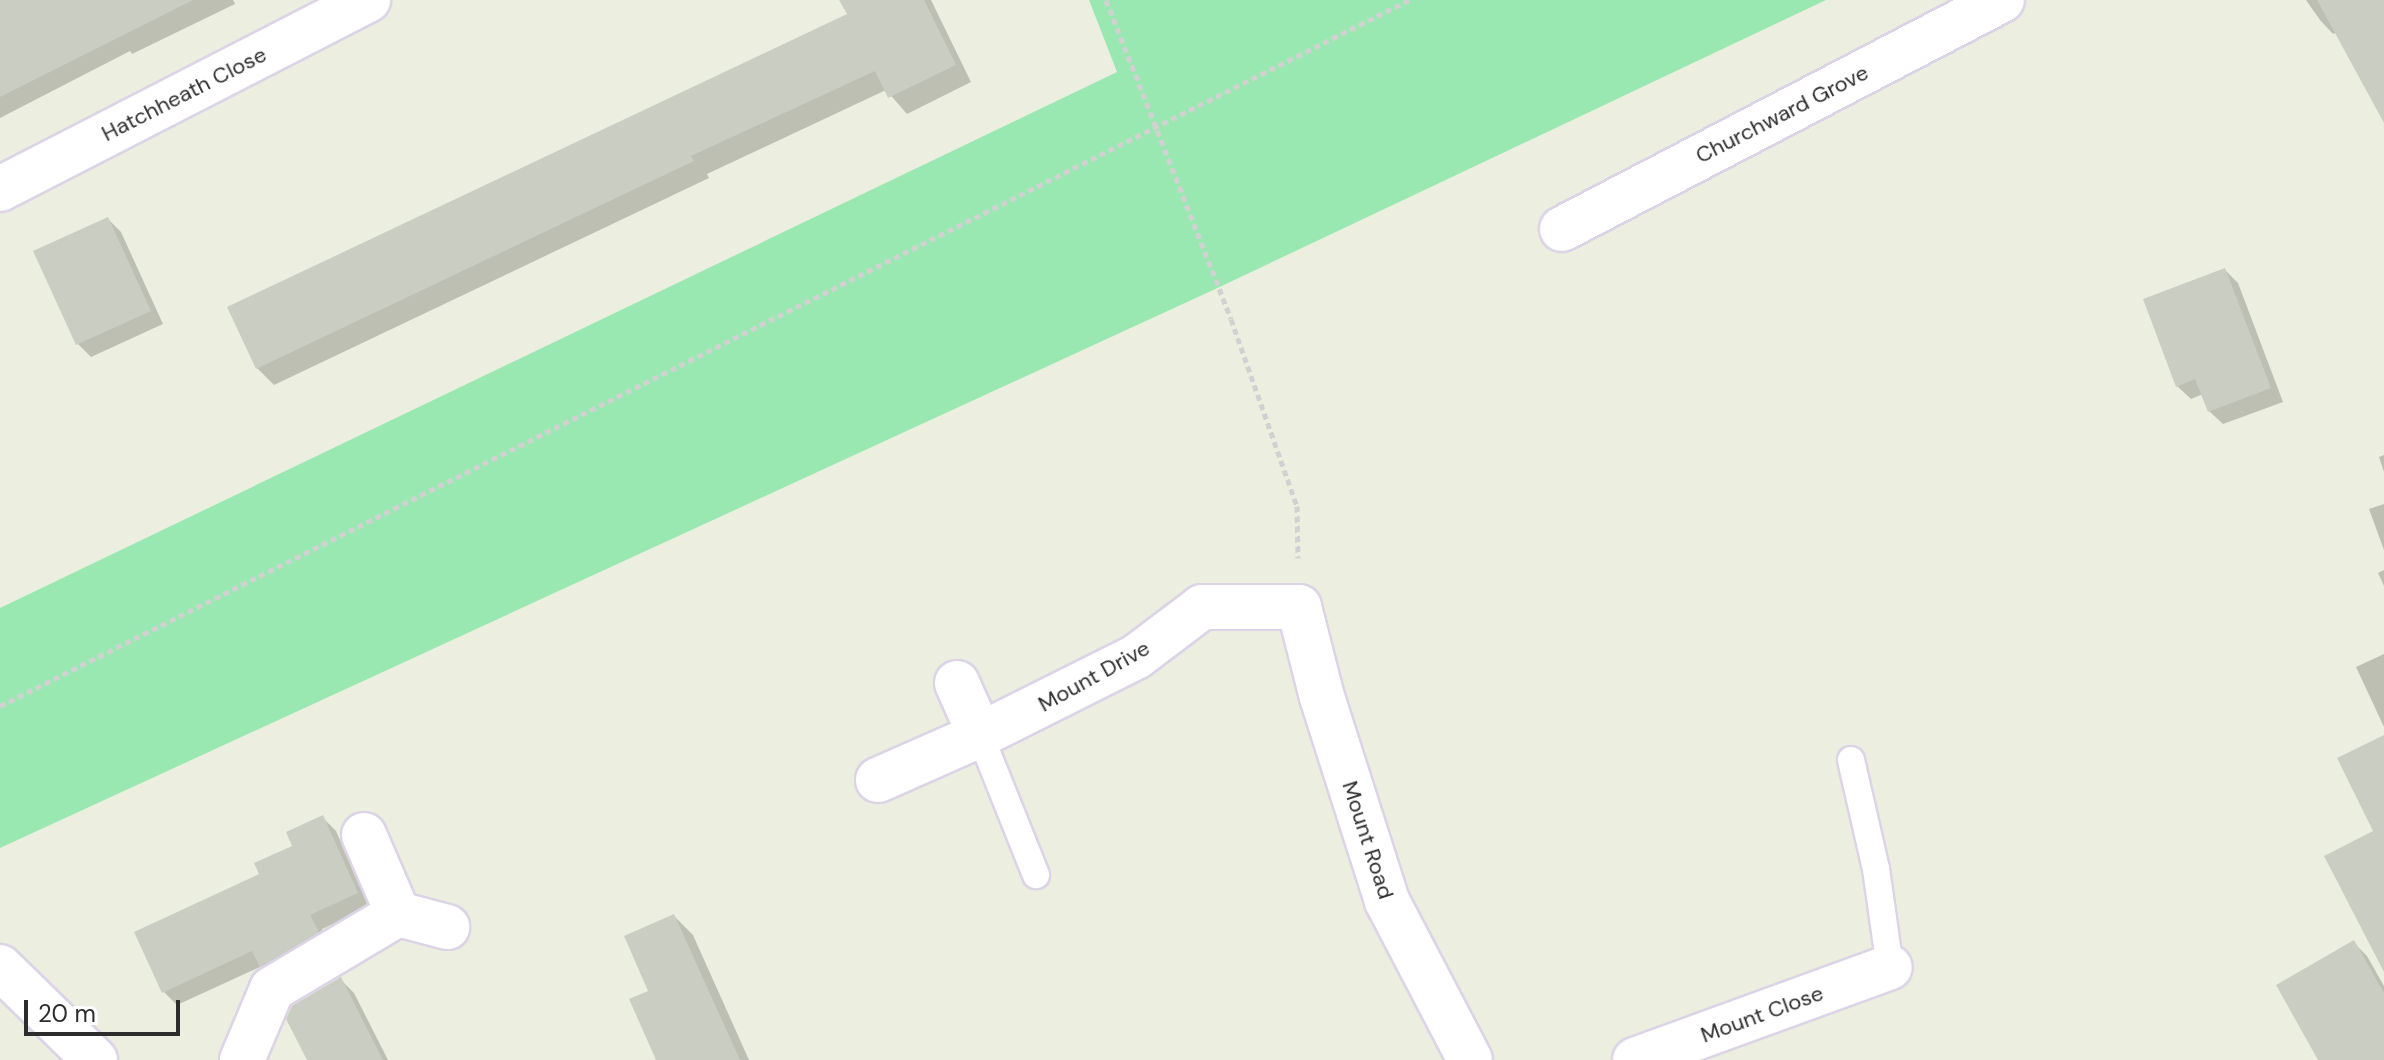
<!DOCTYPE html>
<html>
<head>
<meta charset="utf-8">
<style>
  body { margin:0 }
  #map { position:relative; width:2384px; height:1060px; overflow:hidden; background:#ecefdf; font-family:"DM Sans",sans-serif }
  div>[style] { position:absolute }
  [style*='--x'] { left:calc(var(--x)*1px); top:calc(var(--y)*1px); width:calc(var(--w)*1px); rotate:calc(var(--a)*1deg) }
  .green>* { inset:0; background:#99e8b1 }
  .shadow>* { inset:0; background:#0003 }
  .building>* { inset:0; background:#cacec2 }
  .path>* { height:5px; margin-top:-2.5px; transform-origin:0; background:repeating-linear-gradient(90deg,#d1d1d1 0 6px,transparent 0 10px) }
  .roads { filter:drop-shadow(2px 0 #dcd4e6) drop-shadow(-2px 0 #dcd4e6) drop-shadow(0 2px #dcd4e6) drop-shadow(0 -2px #dcd4e6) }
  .service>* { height:26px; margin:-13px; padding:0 13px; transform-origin:13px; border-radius:13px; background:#fff }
  .minor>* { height:44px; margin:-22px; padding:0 22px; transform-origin:22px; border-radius:22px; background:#fff }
  .tertiary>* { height:44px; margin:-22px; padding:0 22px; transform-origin:22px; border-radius:22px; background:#fff }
  .path-bridge>* { height:5px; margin-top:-2.5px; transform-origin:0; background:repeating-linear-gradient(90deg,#d1d1d1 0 6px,transparent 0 10px) }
  span { translate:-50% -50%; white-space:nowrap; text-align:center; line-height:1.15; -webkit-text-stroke:7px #fff; paint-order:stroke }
  .street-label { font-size:22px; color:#2d2d2d }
  .scale { position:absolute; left:24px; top:1000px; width:156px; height:36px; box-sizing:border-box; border:4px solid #2d2d2d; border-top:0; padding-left:10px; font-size:24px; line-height:28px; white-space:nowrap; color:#2d2d2d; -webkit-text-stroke:6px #fff; paint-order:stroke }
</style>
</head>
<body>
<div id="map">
  <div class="green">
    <div style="clip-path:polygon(1089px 0,1826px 0,1211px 291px,0 848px,0 608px,1117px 72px)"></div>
  </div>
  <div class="shadow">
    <div style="clip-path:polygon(12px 0,233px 0,235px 4px,132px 54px,130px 51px,0 118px,0 6px)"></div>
    <div style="clip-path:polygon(855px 0,931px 0,971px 82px,907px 114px,886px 90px,707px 174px,709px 178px,274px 385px,257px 368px,849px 15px)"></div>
    <div style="clip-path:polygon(2306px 0,2383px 0,2384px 106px,2337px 32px,2333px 34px,2320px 20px)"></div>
    <div style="clip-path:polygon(108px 219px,121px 232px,163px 324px,91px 357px,78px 344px)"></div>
    <div style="clip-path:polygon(2225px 270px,2238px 283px,2283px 402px,2223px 424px,2209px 411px,2203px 394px,2191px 399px,2177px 386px)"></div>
    <div style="clip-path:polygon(2384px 455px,2384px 472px,2379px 457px)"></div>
    <div style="clip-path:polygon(2384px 504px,2384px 550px,2369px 509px)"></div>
    <div style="clip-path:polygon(2384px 570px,2384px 586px,2378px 573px)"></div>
    <div style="clip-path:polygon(2384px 654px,2384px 727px,2356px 667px)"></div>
    <div style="clip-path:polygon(323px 818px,336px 831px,370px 907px,322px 929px,330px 946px,275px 979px,262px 966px,177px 1005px,164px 992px,262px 875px)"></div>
    <div style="clip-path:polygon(674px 916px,693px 935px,749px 1060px,659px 1060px)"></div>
    <div style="clip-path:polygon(2354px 943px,2367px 956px,2384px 986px,2384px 1060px,2320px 1060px)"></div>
    <div style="clip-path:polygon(341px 980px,354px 993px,388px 1060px,309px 1060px)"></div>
  </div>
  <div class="building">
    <div style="clip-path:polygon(0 0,193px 0,0 97px)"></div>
    <div style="clip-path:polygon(839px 0,924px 0,956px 65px,888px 98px,875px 71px,691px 156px,694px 161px,256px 369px,227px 307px,847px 14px)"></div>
    <div style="clip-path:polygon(2317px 0,2384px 0,2384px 123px)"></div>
    <div style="clip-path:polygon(108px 217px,151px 311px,76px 345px,33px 251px)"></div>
    <div style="clip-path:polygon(2225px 268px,2271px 388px,2208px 412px,2195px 379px,2176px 387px,2143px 299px)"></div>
    <div style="clip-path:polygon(2384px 735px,2384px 972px,2324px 856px,2373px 831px,2337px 758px)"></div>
    <div style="clip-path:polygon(323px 815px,358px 893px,310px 915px,319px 932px,260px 967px,252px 951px,162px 993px,134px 932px,259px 874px,254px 863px,292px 846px,286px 832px)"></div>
    <div style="clip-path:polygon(674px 914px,740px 1060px,656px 1060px,629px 999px,648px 991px,624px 936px)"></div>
    <div style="clip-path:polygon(2354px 940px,2384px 993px,2384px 1060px,2318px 1060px,2276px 985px)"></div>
    <div style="clip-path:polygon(341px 977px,383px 1060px,307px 1060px,286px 1019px,292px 1006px)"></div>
  </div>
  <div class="path">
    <div style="--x:1106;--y:0;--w:60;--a:68.6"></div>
    <div style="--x:1231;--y:319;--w:198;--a:70.6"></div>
    <div style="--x:1297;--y:506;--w:52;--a:88.9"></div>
    <div style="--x:0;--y:706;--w:1576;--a:-26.61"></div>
  </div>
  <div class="roads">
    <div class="service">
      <div style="--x:980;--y:735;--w:151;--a:68.2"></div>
      <div style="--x:1851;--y:760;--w:112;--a:77.1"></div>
      <div style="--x:1876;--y:869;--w:99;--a:81.9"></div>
    </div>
    <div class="minor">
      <div style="--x:0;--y:189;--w:414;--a:-27.2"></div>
      <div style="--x:1562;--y:229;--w:496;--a:-27.5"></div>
      <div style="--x:957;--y:683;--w:57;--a:66.1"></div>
      <div style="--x:878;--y:780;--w:111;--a:-23.8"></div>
      <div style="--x:980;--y:735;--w:174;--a:-26.6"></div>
      <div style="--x:1136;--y:657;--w:83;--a:-37.1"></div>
      <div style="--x:1202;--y:607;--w:97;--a:0"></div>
      <div style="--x:1299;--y:607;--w:93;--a:75.7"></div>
      <div style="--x:1322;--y:697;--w:214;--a:72.3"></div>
      <div style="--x:1387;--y:901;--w:179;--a:62.4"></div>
      <div style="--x:364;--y:835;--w:86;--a:66.7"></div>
      <div style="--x:398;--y:914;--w:51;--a:14.9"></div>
      <div style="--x:242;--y:1060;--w:77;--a:-67.1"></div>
      <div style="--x:272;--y:989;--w:147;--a:-30.8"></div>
      <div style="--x:1635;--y:1060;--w:271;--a:-20"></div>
    </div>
    <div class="tertiary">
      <div style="--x:0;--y:967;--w:133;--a:44.4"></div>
    </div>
  </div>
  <div class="path-bridge">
    <div style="--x:1128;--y:56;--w:282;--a:68.6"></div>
  </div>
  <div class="street-label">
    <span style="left:184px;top:94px;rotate:-27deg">Hatchheath Close</span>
    <span style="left:1782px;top:114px;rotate:-27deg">Churchward Grove</span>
    <span style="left:1094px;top:676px;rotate:-29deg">Mount Drive</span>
    <span style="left:1368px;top:840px;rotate:72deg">Mount Road</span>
    <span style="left:1762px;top:1014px;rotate:-20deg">Mount Close</span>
  </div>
  <div class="scale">20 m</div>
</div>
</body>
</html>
